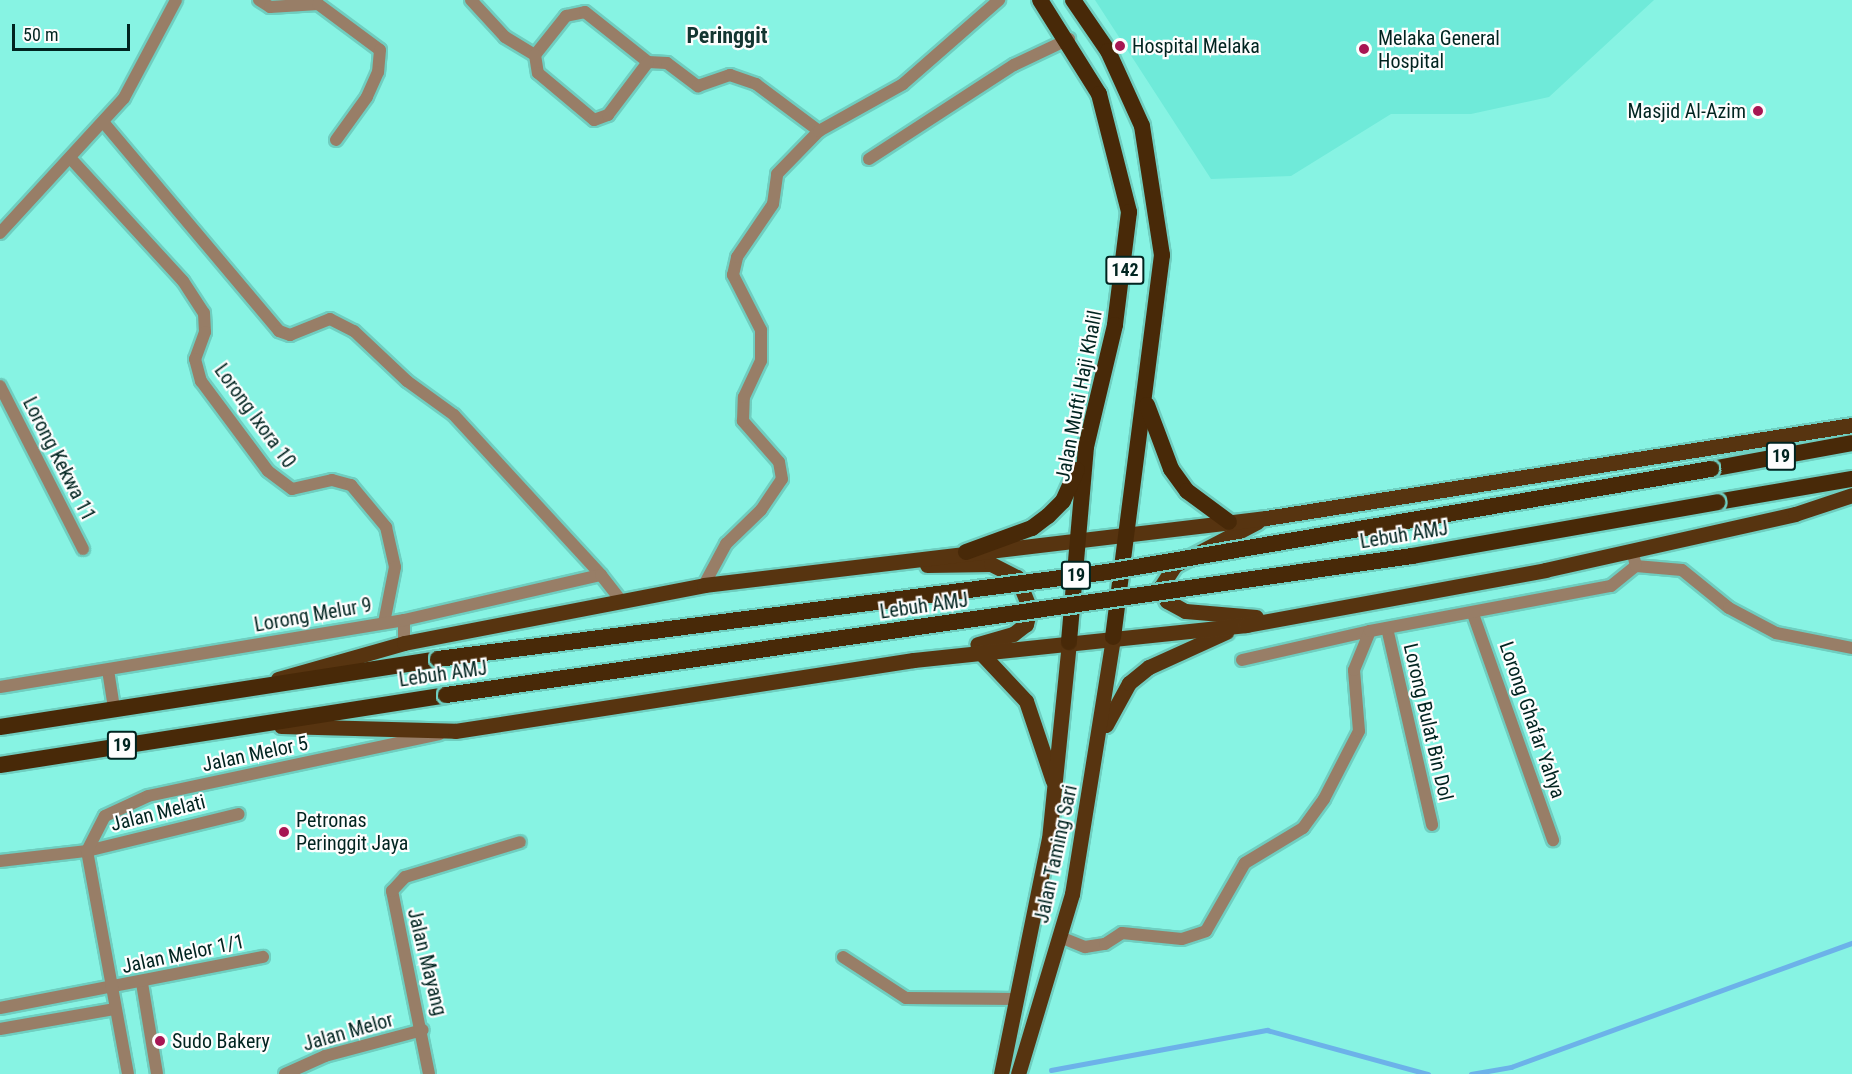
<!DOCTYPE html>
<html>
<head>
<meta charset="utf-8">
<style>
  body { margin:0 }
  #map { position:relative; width:1852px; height:1074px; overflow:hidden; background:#87f3e3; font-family:"Roboto Condensed",sans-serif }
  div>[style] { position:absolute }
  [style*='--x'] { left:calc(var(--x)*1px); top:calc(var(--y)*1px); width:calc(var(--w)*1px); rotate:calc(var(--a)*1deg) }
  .built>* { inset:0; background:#6fead9 }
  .stream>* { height:4.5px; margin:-2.25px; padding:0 2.25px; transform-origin:2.25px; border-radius:2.25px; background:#6cb2e9 }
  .roads { filter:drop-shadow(2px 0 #6fcec0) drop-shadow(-2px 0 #6fcec0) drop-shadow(0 2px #6fcec0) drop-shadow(0 -2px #6fcec0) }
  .minor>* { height:12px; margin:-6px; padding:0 6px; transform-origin:6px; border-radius:6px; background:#987e67 }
  .tertiary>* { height:12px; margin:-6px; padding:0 6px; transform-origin:6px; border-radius:6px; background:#987e67 }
  .primary>* { height:15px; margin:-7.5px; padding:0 7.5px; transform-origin:7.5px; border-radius:7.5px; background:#573410 }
  .trunk>* { height:16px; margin:-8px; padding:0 8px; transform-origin:8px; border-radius:8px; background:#482908 }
  .bridges { filter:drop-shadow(2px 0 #6fcec0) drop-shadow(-2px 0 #6fcec0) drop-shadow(0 2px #6fcec0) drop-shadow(0 -2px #6fcec0) }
  .trunk-bridge>* { height:16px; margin:-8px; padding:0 8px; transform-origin:8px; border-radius:8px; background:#482908 }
  .dots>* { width:16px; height:16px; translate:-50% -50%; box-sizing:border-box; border:3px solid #fdfdfd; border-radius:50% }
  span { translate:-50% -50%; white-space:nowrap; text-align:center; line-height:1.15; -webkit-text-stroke:4.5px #fdfdfd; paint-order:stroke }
  .shield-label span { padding:2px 4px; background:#fdfdfd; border:2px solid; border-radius:4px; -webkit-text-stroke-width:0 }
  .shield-label { font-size:18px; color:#002420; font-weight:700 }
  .poi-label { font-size:20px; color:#002420 }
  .left { translate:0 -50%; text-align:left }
  .right { translate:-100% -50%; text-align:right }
  .street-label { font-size:20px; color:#002420 }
  .quarter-label { font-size:22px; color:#133631; font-weight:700 }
  .scale { position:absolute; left:12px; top:24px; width:118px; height:27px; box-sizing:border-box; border:3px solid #002420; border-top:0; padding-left:8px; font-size:18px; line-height:21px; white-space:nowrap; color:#002420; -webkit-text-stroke:4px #fdfdfd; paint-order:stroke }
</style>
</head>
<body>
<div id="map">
  <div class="built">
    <div style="clip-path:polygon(1095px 0,1654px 0,1549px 97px,1471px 114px,1391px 114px,1291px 176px,1211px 179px)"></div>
  </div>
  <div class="stream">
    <div style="--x:1051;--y:1070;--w:220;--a:-10.5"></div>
    <div style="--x:1267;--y:1030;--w:167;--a:15.3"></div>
    <div style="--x:1471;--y:1074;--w:41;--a:-9.9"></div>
    <div style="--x:1511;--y:1067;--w:363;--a:-20"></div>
  </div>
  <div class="roads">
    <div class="minor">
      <div style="--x:259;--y:0;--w:13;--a:32"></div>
      <div style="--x:270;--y:7;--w:48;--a:-3.6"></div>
      <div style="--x:318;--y:4;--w:77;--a:36.6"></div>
      <div style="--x:380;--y:50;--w:22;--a:95"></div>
      <div style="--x:378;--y:72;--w:27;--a:114"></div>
      <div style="--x:367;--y:97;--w:53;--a:125.8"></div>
      <div style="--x:471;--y:0;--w:50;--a:47.4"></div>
      <div style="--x:505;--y:37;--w:35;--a:31"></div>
      <div style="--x:535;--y:55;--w:50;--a:-51.5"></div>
      <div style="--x:566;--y:16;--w:19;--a:-12"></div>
      <div style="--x:585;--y:12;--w:80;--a:38.4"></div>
      <div style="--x:648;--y:62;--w:19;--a:3"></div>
      <div style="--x:667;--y:63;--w:39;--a:37"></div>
      <div style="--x:698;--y:86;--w:34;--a:-19"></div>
      <div style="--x:730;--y:75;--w:28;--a:19"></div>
      <div style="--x:756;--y:84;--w:79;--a:36.7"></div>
      <div style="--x:535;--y:55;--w:18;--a:81"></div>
      <div style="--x:538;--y:73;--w:73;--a:40"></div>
      <div style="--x:594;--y:120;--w:15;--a:-20"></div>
      <div style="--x:608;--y:115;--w:66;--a:-53"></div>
      <div style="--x:104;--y:123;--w:272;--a:49.9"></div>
      <div style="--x:279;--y:331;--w:12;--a:20"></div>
      <div style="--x:290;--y:335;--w:43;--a:-21.8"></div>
      <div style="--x:330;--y:319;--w:27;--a:27"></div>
      <div style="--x:354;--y:331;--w:73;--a:43.3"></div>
      <div style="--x:407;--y:381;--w:58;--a:35.9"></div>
      <div style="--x:454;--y:415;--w:217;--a:47.4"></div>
      <div style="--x:869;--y:159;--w:173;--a:-33"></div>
      <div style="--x:1014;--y:65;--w:61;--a:-25.3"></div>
      <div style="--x:72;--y:160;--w:164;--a:47.5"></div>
      <div style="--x:183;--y:281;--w:38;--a:57"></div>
      <div style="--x:204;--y:313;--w:19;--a:87"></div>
      <div style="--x:205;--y:332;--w:29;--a:110"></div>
      <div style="--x:195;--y:359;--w:23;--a:75"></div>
      <div style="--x:201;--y:381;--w:112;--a:53.3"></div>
      <div style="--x:268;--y:471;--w:30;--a:37"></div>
      <div style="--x:292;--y:489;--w:41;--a:-12.7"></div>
      <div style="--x:332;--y:480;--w:20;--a:15"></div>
      <div style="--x:351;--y:485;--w:55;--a:50.2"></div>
      <div style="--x:386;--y:527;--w:41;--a:77.3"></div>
      <div style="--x:395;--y:567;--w:57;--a:101.1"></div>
      <div style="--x:0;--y:386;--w:183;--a:63"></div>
      <div style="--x:1636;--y:566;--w:46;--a:5"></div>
      <div style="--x:1682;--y:570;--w:60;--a:39"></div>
      <div style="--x:1729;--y:608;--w:53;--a:28"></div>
      <div style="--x:1776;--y:633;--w:77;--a:11.2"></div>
      <div style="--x:704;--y:585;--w:47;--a:-61.8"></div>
      <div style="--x:726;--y:544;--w:49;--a:-44.2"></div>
      <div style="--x:761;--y:510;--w:37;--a:-56"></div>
      <div style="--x:782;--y:479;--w:17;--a:-100"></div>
      <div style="--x:779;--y:462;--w:55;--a:-131.3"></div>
      <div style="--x:743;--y:421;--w:24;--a:-88"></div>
      <div style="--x:744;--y:397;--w:40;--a:-65"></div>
      <div style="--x:761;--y:361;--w:31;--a:-90"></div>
      <div style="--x:761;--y:330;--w:62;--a:-117"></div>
      <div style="--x:733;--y:275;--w:18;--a:-77"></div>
      <div style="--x:737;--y:257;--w:64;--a:-55.8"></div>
      <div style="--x:773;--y:204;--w:30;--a:-82"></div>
      <div style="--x:777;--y:174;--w:60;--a:-45.7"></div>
      <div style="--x:819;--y:131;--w:96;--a:-29.2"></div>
      <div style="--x:903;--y:84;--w:128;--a:-41.2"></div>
      <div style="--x:1473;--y:614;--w:240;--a:70.5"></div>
      <div style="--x:1387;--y:628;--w:202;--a:77.1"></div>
      <div style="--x:404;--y:643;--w:23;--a:-90"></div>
      <div style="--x:1242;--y:660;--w:131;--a:-12.8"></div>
      <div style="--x:108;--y:670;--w:38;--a:81"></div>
      <div style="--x:0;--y:687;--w:410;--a:-9.4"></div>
      <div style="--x:404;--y:620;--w:202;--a:-12.9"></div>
      <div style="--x:601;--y:575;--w:31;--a:52"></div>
      <div style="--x:0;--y:861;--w:88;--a:-6.6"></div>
      <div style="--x:87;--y:851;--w:156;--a:-13.7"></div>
      <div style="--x:1060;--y:937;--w:27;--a:22"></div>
      <div style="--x:1085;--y:947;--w:20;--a:-9"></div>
      <div style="--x:1105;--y:944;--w:20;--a:-33"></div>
      <div style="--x:1122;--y:933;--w:60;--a:5.7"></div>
      <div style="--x:1182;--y:939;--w:25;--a:-18"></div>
      <div style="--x:1206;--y:931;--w:78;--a:-60.2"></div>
      <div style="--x:1245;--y:863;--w:68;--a:-31.1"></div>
      <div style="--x:1303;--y:828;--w:36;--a:-54"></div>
      <div style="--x:1324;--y:799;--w:76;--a:-62.8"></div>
      <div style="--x:1359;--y:731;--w:61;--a:-94.7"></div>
      <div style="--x:1354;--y:670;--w:42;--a:-67.7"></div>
      <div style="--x:1370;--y:631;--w:245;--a:-10.6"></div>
      <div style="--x:1611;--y:586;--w:32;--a:-39"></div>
      <div style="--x:1636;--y:566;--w:16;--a:-104"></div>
      <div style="--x:843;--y:957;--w:75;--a:33.1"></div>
      <div style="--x:906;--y:998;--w:111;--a:0.5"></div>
      <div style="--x:142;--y:983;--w:92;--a:80.6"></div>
      <div style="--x:0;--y:1008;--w:268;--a:-11"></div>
      <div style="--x:0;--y:1029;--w:117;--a:-9.9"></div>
      <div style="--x:128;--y:1074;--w:227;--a:-100.4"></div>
      <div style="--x:87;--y:851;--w:39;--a:-63"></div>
      <div style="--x:105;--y:816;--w:47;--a:-24.9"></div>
      <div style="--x:148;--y:796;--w:298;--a:-12"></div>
      <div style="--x:285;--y:1074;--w:44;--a:-24.2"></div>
      <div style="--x:325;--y:1056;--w:101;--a:-14.9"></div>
      <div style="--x:429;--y:1074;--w:187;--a:-101.4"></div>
      <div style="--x:392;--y:891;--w:19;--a:-47"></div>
      <div style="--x:405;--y:877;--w:120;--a:-16.9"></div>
    </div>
    <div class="tertiary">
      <div style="--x:0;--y:233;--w:183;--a:-47.4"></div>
      <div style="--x:124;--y:98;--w:111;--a:-62"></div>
    </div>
    <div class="primary">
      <div style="--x:927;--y:565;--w:64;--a:-0.9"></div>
      <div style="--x:991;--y:564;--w:29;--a:27"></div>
      <div style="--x:1017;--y:577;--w:35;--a:68"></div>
      <div style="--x:1030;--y:609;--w:16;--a:105"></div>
      <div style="--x:1026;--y:624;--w:16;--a:142"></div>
      <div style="--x:1013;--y:634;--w:37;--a:164"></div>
      <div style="--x:1256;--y:617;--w:71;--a:-175.2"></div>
      <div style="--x:1185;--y:611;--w:21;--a:-151"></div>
      <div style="--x:1167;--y:601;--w:15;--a:-118"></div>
      <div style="--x:1160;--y:588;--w:27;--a:-57"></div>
      <div style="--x:1175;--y:565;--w:93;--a:-27.7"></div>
      <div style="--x:980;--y:652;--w:67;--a:46.8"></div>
      <div style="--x:1026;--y:701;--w:84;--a:71.4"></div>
      <div style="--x:278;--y:679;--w:131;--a:-15.9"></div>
      <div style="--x:404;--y:643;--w:306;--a:-10.9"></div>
      <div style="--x:704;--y:585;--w:566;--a:-6.8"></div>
      <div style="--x:1266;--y:518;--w:593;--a:-9.02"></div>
      <div style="--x:1106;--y:725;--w:48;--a:-61.3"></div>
      <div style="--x:1129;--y:683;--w:26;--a:-39"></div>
      <div style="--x:1149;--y:667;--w:85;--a:-24.4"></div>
      <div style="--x:281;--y:726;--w:174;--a:1.6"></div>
      <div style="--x:455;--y:731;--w:464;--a:-8.8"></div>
      <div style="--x:914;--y:660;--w:334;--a:-6"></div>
      <div style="--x:1246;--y:625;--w:304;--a:-10.4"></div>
      <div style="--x:1545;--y:570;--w:256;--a:-12.6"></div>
      <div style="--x:1795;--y:514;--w:60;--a:-18.4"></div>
      <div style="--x:1001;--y:1074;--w:240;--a:-78.5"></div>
      <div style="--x:1049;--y:839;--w:198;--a:-84.2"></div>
      <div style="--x:1018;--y:1074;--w:188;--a:-73.3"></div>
      <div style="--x:1072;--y:894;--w:260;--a:-80.9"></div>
    </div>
    <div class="trunk">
      <div style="--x:1040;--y:0;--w:111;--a:57.9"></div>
      <div style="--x:1099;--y:94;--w:122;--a:75.7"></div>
      <div style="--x:1129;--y:212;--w:114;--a:97.1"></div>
      <div style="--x:1115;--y:325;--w:125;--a:103.4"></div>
      <div style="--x:1086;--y:447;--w:196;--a:95"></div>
      <div style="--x:1073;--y:0;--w:62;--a:55.5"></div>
      <div style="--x:1108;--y:51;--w:82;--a:65.6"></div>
      <div style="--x:1142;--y:126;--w:131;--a:81.2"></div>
      <div style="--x:1162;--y:255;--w:385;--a:97.3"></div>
      <div style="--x:1147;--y:405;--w:68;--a:69.4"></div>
      <div style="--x:1171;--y:469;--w:27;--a:54"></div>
      <div style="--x:1187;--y:491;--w:52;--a:36.4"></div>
      <div style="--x:1711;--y:469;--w:143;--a:-10.4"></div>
      <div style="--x:1717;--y:502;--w:137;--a:-9.7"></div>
      <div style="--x:966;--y:552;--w:70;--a:-20"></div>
      <div style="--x:1032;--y:528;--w:20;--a:-37"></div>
      <div style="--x:1048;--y:516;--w:21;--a:-45"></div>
      <div style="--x:1063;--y:501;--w:34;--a:-66"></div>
      <div style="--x:0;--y:727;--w:443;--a:-8.8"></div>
      <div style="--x:0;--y:765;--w:451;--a:-8.9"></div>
    </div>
  </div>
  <div class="bridges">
    <div class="trunk-bridge">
      <div style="--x:438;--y:659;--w:675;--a:-7.41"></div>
      <div style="--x:1107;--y:572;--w:613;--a:-9.68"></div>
      <div style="--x:446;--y:695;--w:976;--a:-8.19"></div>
      <div style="--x:1412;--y:556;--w:310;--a:-10"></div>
    </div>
  </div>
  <div class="dots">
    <div style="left:1120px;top:46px;background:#a71653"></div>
    <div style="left:1364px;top:49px;background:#a71653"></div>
    <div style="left:1758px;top:111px;background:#a71653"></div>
    <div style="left:284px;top:832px;background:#a71653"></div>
    <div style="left:160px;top:1041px;background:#a71653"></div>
  </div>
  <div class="shield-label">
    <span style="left:1125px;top:270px">142</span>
    <span style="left:1781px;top:456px">19</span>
    <span style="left:1076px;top:575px">19</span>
    <span style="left:122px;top:745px">19</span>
  </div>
  <div class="poi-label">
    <span class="left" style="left:1378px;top:50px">Melaka General<br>Hospital</span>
    <span class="left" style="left:1132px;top:46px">Hospital Melaka</span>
    <span class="right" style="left:1746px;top:111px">Masjid Al-Azim</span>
    <span class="left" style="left:296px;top:832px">Petronas<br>Peringgit Jaya</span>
    <span class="left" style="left:172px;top:1041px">Sudo Bakery</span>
  </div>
  <div class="street-label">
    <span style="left:1079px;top:396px;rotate:-79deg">Jalan Mufti Haji Khalil</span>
    <span style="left:255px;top:416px;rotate:54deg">Lorong Ixora 10</span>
    <span style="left:59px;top:459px;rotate:63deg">Lorong Kekwa 11</span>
    <span style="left:1404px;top:535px;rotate:-9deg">Lebuh AMJ</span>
    <span style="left:924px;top:606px;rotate:-8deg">Lebuh AMJ</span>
    <span style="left:313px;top:615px;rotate:-10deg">Lorong Melur 9</span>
    <span style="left:443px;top:674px;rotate:-8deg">Lebuh AMJ</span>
    <span style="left:1532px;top:720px;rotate:71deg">Lorong Ghafar Yahya</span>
    <span style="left:1428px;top:722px;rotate:77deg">Lorong Bulat Bin Dol</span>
    <span style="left:255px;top:754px;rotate:-12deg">Jalan Melor 5</span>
    <span style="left:158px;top:813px;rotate:-14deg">Jalan Melati</span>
    <span style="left:1056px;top:854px;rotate:-78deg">Jalan Taming Sari</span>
    <span style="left:183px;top:954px;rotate:-12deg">Jalan Melor 1/1</span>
    <span style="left:427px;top:962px;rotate:76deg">Jalan Mayang</span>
    <span style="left:348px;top:1032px;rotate:-16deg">Jalan Melor</span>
  </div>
  <div class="quarter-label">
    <span style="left:727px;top:36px">Peringgit</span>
  </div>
  <div class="scale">50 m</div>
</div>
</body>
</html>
